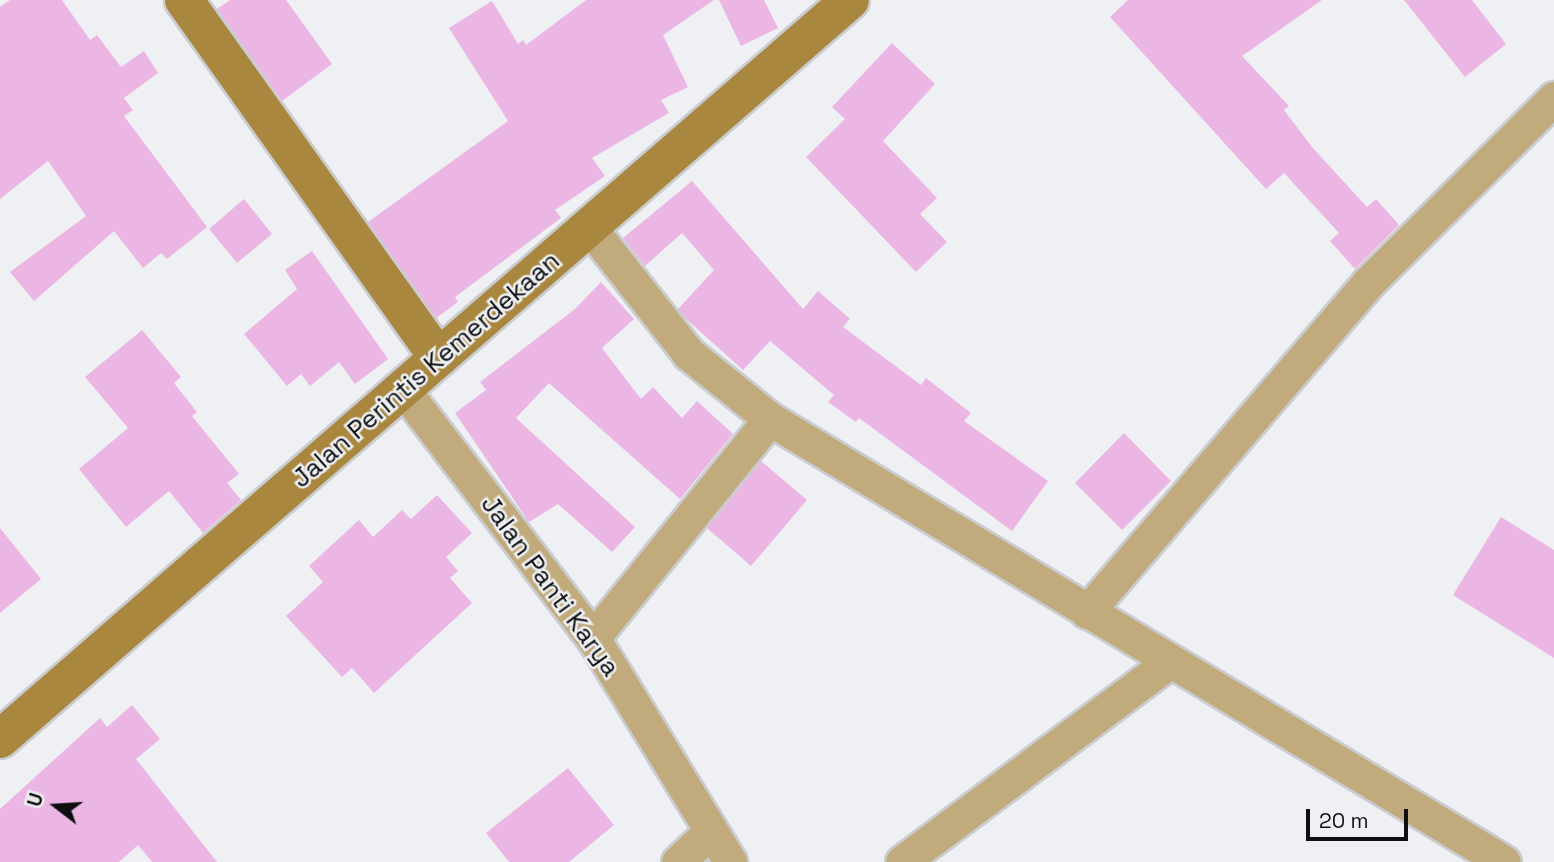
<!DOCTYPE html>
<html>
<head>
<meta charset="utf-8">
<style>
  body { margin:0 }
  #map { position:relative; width:1554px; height:862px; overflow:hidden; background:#eef0f4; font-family:"Space Grotesk",sans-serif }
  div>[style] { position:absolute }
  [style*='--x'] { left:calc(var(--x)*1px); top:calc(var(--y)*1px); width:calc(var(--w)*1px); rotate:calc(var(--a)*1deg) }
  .building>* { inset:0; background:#ecb6e4 }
  .roads { filter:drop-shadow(2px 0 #caccd0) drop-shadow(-2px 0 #caccd0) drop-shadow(0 2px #caccd0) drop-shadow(0 -2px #caccd0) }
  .street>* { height:33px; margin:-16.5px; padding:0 16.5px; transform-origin:16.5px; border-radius:16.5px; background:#c1ab7d }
  .secondary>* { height:38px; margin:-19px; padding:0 19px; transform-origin:19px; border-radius:19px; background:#a9873e }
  span { translate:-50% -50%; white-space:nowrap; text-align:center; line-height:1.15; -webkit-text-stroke:5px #eef0f4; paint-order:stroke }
  .street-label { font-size:26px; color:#0f0f11 }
  .north { position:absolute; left:21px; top:771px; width:70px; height:70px; -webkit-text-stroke:5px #eef0f4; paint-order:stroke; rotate:287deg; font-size:19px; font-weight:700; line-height:28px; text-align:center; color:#0f0f11 }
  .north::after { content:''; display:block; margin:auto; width:24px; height:32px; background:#0f0f11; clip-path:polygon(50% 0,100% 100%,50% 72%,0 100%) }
  .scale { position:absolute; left:1306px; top:809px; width:102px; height:32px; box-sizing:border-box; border:4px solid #0f0f11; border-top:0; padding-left:9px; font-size:21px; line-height:24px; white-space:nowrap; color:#0f0f11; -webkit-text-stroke:5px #eef0f4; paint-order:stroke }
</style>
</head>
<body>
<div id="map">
  <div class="building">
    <div style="clip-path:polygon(10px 0,62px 0,90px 40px,97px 35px,121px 67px,144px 51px,158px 73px,124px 98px,133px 110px,124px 116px,207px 227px,167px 259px,161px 253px,143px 268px,114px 231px,34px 301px,10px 272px,86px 216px,48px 161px,0 199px,0 7px)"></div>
    <div style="clip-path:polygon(230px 0,286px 0,332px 64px,282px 101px,217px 9px)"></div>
    <div style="clip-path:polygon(586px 0,714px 0,663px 35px,688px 87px,661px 100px,669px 113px,592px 158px,605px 176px,555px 210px,561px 218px,455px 297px,458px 302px,436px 318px,368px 222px,508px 121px,449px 28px,492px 1px,518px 44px,523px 40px,526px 45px)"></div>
    <div style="clip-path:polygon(719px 0,764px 0,778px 28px,741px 46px)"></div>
    <div style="clip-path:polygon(1128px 0,1322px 0,1242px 56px,1289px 106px,1284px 110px,1312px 147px,1367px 207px,1376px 199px,1399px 225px,1355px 269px,1330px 241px,1339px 233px,1284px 173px,1266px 189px,1110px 17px)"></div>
    <div style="clip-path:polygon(1404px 0,1472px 0,1506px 44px,1465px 77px)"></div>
    <div style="clip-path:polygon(892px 43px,935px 84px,883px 141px,937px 198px,920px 214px,947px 242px,916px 272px,806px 157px,845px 119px,832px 107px)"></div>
    <div style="clip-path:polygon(692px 181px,803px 309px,818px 291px,850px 319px,843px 327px,921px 385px,926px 378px,971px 413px,964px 421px,1048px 481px,1012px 531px,859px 418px,856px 422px,828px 402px,834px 395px,770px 341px,743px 370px,685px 318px,678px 309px,714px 270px,682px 233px,645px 266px,623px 238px)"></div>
    <div style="clip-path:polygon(244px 199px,272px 234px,237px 263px,209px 229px)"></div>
    <div style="clip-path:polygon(312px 251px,388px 359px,355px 384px,339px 362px,310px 386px,301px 374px,287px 386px,244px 334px,297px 289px,285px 270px)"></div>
    <div style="clip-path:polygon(601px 282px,634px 319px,602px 348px,641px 399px,653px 387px,682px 418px,697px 401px,733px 434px,680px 499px,549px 383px,516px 418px,635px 527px,612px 552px,558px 504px,529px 522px,455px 413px,486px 390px,480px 382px,575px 309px)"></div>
    <div style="clip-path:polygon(142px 330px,181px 377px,174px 383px,197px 412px,192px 416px,239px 474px,227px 483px,241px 500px,203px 533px,169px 491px,126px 527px,79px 469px,128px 428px,85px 377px)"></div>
    <div style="clip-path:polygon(1124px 433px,1171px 481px,1122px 530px,1075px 483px)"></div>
    <div style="clip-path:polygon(761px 461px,807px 500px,751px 566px,707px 528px)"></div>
    <div style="clip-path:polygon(437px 495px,472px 533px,446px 557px,458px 571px,450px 578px,472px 603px,374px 693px,352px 668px,342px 677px,286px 616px,323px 582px,309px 566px,359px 520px,373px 537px,402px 510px,411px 519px)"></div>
    <div style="clip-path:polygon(1501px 517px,1554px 550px,1554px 658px,1453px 595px)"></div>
    <div style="clip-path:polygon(0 528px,41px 579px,0 613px)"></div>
    <div style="clip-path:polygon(132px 705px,160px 739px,136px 759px,217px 862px,152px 862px,138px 845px,119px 862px,0 862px,0 809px,100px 718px,107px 727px)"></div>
    <div style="clip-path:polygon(568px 768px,614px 825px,569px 862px,509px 862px,486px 833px)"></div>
  </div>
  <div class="roads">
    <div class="street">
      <div style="--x:591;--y:229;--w:159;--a:51.9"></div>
      <div style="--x:689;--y:354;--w:104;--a:38.7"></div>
      <div style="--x:770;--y:419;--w:857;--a:31.11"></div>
      <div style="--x:403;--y:389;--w:313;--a:52.7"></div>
      <div style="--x:593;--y:638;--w:263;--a:58.5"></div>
      <div style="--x:1087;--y:612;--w:434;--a:-49.5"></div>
      <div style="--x:1369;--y:282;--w:261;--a:-44.8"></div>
      <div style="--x:593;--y:638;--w:282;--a:-51.1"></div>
      <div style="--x:678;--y:862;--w:42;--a:-43.1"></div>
      <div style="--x:902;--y:862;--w:332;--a:-36.8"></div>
    </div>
    <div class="secondary">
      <div style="--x:184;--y:0;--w:439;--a:54.6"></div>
      <div style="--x:0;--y:739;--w:1126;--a:-41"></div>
    </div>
  </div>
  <div class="street-label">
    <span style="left:426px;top:370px;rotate:-41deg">Jalan Perintis Kemerdekaan</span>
    <span style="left:550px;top:586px;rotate:54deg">Jalan Panti Karya</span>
  </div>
  <div class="north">U</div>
  <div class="scale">20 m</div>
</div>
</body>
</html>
